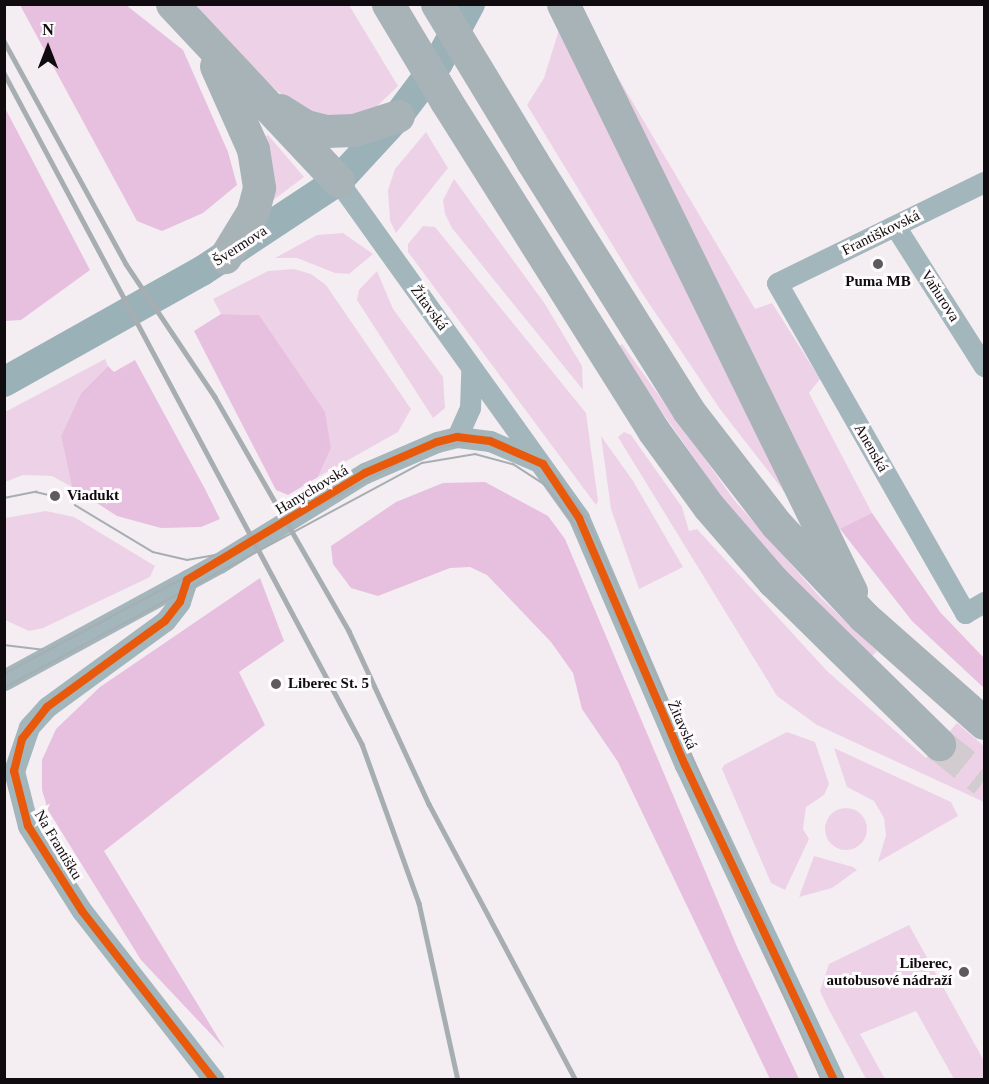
<!DOCTYPE html>
<html>
<head>
<meta charset="utf-8">
<style>
  body { margin:0 }
  #map { position:relative; width:989px; height:1084px; overflow:hidden; background:#f4eef3; font-family:"Times New Roman",serif }
  div>[style] { position:absolute }
  [style*='--x'] { left:calc(var(--x)*1px); top:calc(var(--y)*1px); width:calc(var(--w)*1px); rotate:calc(var(--a)*1deg) }
  .green>* { inset:0; background:#edd2e7 }
  .round { border-radius:50% }
  .forest>* { inset:0; background:#e7bfdf }
  .highway-tunnel>* { height:33px; margin-top:-16.5px; transform-origin:0; background:repeating-linear-gradient(90deg,#d2ccd1 0 33px,transparent 0 49px) }
  .street>* { height:21px; margin:-10.5px; padding:0 10.5px; transform-origin:10.5px; border-radius:10.5px; background:#a2b6bc }
  .secondary>* { height:30px; margin:-15px; padding:0 15px; transform-origin:15px; border-radius:15px; background:#99b1b7 }
  .highway>* { height:33px; margin:-16.5px; padding:0 16.5px; transform-origin:16.5px; border-radius:16.5px; background:#a8b3b8 }
  .tram>* { height:1.5px; margin:-0.75px; padding:0 0.75px; transform-origin:0.75px; border-radius:0.75px; background:#a7aeb2 }
  .rail>* { height:4.5px; margin:-2.25px; padding:0 2.25px; transform-origin:2.25px; border-radius:2.25px; background:#a7aeb2 }
  .highway-bridge>* { height:33px; margin:-16.5px; padding:0 16.5px; transform-origin:16.5px; border-radius:16.5px; background:#a8b3b8 }
  .cycleway>* { height:8px; margin:-4px; padding:0 4px; transform-origin:4px; border-radius:4px; background:#e8590c }
  .dots>* { width:16px; height:16px; translate:-50% -50%; box-sizing:border-box; border:3px solid #fefbfd; border-radius:50% }
  span { translate:-50% -50%; white-space:nowrap; text-align:center; line-height:1.15; -webkit-text-stroke:6px #fefbfd; paint-order:stroke }
  .street-label { font-size:15px; color:#0f0b0e }
  .poi-label { font-size:15px; color:#0f0b0e; font-weight:700 }
  .left { translate:0 -50%; text-align:left }
  .right { translate:-100% -50%; text-align:right }
  .frame { position:absolute; inset:0; border:6px solid #0f0b0e; pointer-events:none }
  .north { position:absolute; left:18px; top:18px; width:60px; height:60px; -webkit-text-stroke:4px #fefbfd; paint-order:stroke; rotate:0deg; font-size:16px; font-weight:700; line-height:24px; text-align:center; color:#0f0b0e }
  .north::after { content:''; display:block; margin:auto; width:21px; height:27px; background:#0f0b0e; clip-path:polygon(50% 0,100% 100%,50% 72%,0 100%) }
</style>
</head>
<body>
<div id="map">
  <div class="green">
    <div style="clip-path:polygon(190px 5px,349px 5px,398px 86px,373px 110px,353px 120px,297px 108px,248px 65px)"></div>
    <div style="clip-path:polygon(559px 30px,786px 494px,720px 409px,640px 290px,527px 105px,544px 78px)"></div>
    <div style="clip-path:polygon(597px 42px,755px 309px,772px 303px,820px 379px,809px 393px,872px 513px,861px 522px,839px 530px)"></div>
    <div style="clip-path:polygon(426px 132px,448px 168px,396px 233px,390px 221px,388px 190px,395px 169px)"></div>
    <div style="clip-path:polygon(268px 135px,304px 177px,268px 204px,263px 137px)"></div>
    <div style="clip-path:polygon(454px 179px,545px 304px,582px 366px,583px 390px,452px 228px,445px 214px,443px 200px)"></div>
    <div style="clip-path:polygon(423px 226px,435px 227px,586px 413px,598px 501px,596px 505px,408px 252px,408px 244px)"></div>
    <div style="clip-path:polygon(343px 233px,373px 254px,349px 274px,335px 273px,297px 258px,275px 258px,317px 235px)"></div>
    <div style="clip-path:polygon(294px 269px,311px 274px,326px 285px,411px 409px,398px 432px,318px 477px,331px 448px,259px 315px,221px 314px,213px 299px,268px 271px)"></div>
    <div style="clip-path:polygon(377px 271px,393px 309px,443px 377px,445px 408px,433px 418px,357px 300px,359px 290px)"></div>
    <div style="clip-path:polygon(622px 344px,735px 501px,820px 597px,877px 651px,871px 657px,807px 595px,728px 506px,633px 371px,618px 346px)"></div>
    <div style="clip-path:polygon(105px 359px,108px 366px,81px 393px,61px 436px,72px 487px,52px 476px,23px 475px,5px 482px,5px 412px)"></div>
    <div style="clip-path:polygon(624px 432px,631px 435px,682px 507px,689px 531px,697px 529px,827px 671px,926px 758px,957px 723px,984px 746px,984px 802px,817px 725px,777px 696px,618px 437px)"></div>
    <div style="clip-path:polygon(601px 436px,633px 481px,683px 567px,639px 589px,611px 509px)"></div>
    <div style="clip-path:polygon(46px 511px,74px 517px,155px 566px,150px 577px,43px 628px,29px 631px,5px 620px,5px 518px)"></div>
    <div style="clip-path:polygon(787px 732px,815px 742px,829px 784px,824px 795px,806px 807px,803px 829px,809px 839px,785px 890px,771px 883px,722px 769px,724px 765px)"></div>
    <div style="clip-path:polygon(834px 748px,951px 802px,958px 816px,878px 862px,886px 835px,884px 818px,874px 801px,847px 787px)"></div>
    <div class="round" style="left:825px;top:808px;width:42px;height:42px"></div>
    <div style="clip-path:polygon(814px 856px,853px 867px,857px 870px,832px 888px,799px 897px)"></div>
    <div style="clip-path:polygon(909px 925px,984px 1061px,984px 1079px,954px 1079px,916px 1011px,860px 1034px,885px 1079px,866px 1079px,828px 1008px,820px 991px,829px 964px)"></div>
  </div>
  <div class="forest">
    <div style="clip-path:polygon(20px 5px,126px 5px,183px 50px,228px 152px,237px 185px,203px 213px,162px 231px,137px 221px)"></div>
    <div style="clip-path:polygon(5px 108px,90px 270px,21px 320px,5px 321px)"></div>
    <div style="clip-path:polygon(221px 314px,259px 315px,325px 412px,331px 448px,318px 477px,288px 495px,276px 490px,194px 331px)"></div>
    <div style="clip-path:polygon(135px 360px,205px 489px,220px 519px,201px 527px,161px 528px,117px 516px,72px 487px,61px 436px,81px 393px,108px 366px,114px 372px)"></div>
    <div style="clip-path:polygon(485px 482px,548px 516px,565px 539px,738px 949px,799px 1079px,770px 1079px,618px 762px,582px 709px,573px 673px,551px 642px,487px 575px,470px 567px,450px 568px,378px 596px,351px 588px,333px 564px,331px 546px,396px 502px,443px 483px)"></div>
    <div style="clip-path:polygon(872px 513px,940px 612px,984px 658px,984px 688px,912px 621px,840px 529px)"></div>
    <div style="clip-path:polygon(260px 578px,284px 641px,239px 672px,265px 725px,104px 851px,225px 1049px,141px 960px,48px 810px,42px 790px,42px 760px,56px 729px,100px 687px)"></div>
  </div>
  <div class="highway-tunnel">
    <div style="--x:939;--y:744;--w:58;--a:38.7"></div>
  </div>
  <div class="street">
    <div style="--x:338;--y:181;--w:414;--a:54.4"></div>
    <div style="--x:579;--y:518;--w:269;--a:66.8"></div>
    <div style="--x:685;--y:765;--w:348;--a:64.7"></div>
    <div style="--x:984;--y:182;--w:230;--a:154"></div>
    <div style="--x:777;--y:283;--w:380;--a:60.3"></div>
    <div style="--x:965;--y:613;--w:22;--a:-30"></div>
    <div style="--x:895;--y:226;--w:166;--a:57.6"></div>
    <div style="--x:457;--y:437;--w:32;--a:-66"></div>
    <div style="--x:470;--y:408;--w:37;--a:-88"></div>
    <div style="--x:187;--y:580;--w:23;--a:108"></div>
    <div style="--x:180;--y:602;--w:24;--a:128"></div>
    <div style="--x:165;--y:621;--w:146;--a:143.9"></div>
    <div style="--x:47;--y:707;--w:27;--a:132"></div>
    <div style="--x:29;--y:727;--w:46;--a:108.8"></div>
    <div style="--x:14;--y:771;--w:57;--a:75.7"></div>
    <div style="--x:28;--y:826;--w:101;--a:57.6"></div>
    <div style="--x:82;--y:911;--w:214;--a:52"></div>
    <div style="--x:4;--y:680;--w:245;--a:-28.6"></div>
    <div style="--x:219;--y:563;--w:172;--a:-31.7"></div>
    <div style="--x:365;--y:473;--w:78;--a:-23.3"></div>
    <div style="--x:437;--y:442;--w:21;--a:-14"></div>
    <div style="--x:457;--y:437;--w:33;--a:7"></div>
    <div style="--x:490;--y:441;--w:51;--a:23.1"></div>
  </div>
  <div class="secondary">
    <div style="--x:4;--y:382;--w:227;--a:-29.3"></div>
    <div style="--x:202;--y:271;--w:163;--a:-33.5"></div>
    <div style="--x:338;--y:181;--w:88;--a:-47.3"></div>
    <div style="--x:398;--y:116;--w:66;--a:-53"></div>
    <div style="--x:438;--y:63;--w:67;--a:-61.5"></div>
  </div>
  <div class="highway">
    <div style="--x:172;--y:4;--w:243;--a:46.8"></div>
    <div style="--x:563;--y:4;--w:654;--a:63.87"></div>
    <div style="--x:216;--y:66;--w:91;--a:66"></div>
    <div style="--x:253;--y:149;--w:39;--a:81"></div>
    <div style="--x:259;--y:188;--w:24;--a:105"></div>
    <div style="--x:253;--y:211;--w:54;--a:121.3"></div>
    <div style="--x:446;--y:101;--w:389;--a:57.8"></div>
    <div style="--x:653;--y:430;--w:95;--a:54"></div>
    <div style="--x:709;--y:507;--w:98;--a:49.1"></div>
    <div style="--x:773;--y:581;--w:233;--a:44.5"></div>
    <div style="--x:280;--y:110;--w:31;--a:32"></div>
    <div style="--x:306;--y:126;--w:21;--a:14"></div>
    <div style="--x:326;--y:131;--w:28;--a:-2"></div>
    <div style="--x:354;--y:130;--w:46;--a:-17.7"></div>
    <div style="--x:532;--y:161;--w:294;--a:57.9"></div>
    <div style="--x:688;--y:410;--w:145;--a:52.3"></div>
    <div style="--x:777;--y:525;--w:127;--a:46.6"></div>
    <div style="--x:864;--y:617;--w:160;--a:41.5"></div>
  </div>
  <div class="tram">
    <div style="--x:4;--y:498;--w:33;--a:-11"></div>
    <div style="--x:36;--y:492;--w:26;--a:13"></div>
    <div style="--x:75;--y:505;--w:91;--a:31.1"></div>
    <div style="--x:153;--y:552;--w:35;--a:13"></div>
    <div style="--x:187;--y:560;--w:27;--a:-10"></div>
    <div style="--x:4;--y:645;--w:39;--a:7"></div>
    <div style="--x:4;--y:674;--w:473;--a:-28.1"></div>
    <div style="--x:421;--y:451;--w:54;--a:-10.7"></div>
    <div style="--x:474;--y:441;--w:43;--a:12.1"></div>
    <div style="--x:516;--y:450;--w:50;--a:32.7"></div>
    <div style="--x:558;--y:477;--w:55;--a:55.4"></div>
    <div style="--x:589;--y:522;--w:610;--a:66.21"></div>
    <div style="--x:4;--y:688;--w:475;--a:-28.3"></div>
    <div style="--x:422;--y:463;--w:54;--a:-9.6"></div>
    <div style="--x:475;--y:454;--w:39;--a:15"></div>
    <div style="--x:513;--y:464;--w:40;--a:32.9"></div>
    <div style="--x:547;--y:486;--w:53;--a:54.2"></div>
    <div style="--x:578;--y:529;--w:603;--a:66.11"></div>
  </div>
  <div class="rail">
    <div style="--x:4;--y:41;--w:254;--a:61.3"></div>
    <div style="--x:126;--y:264;--w:160;--a:56.2"></div>
    <div style="--x:215;--y:397;--w:270;--a:60.2"></div>
    <div style="--x:349;--y:631;--w:191;--a:65.2"></div>
    <div style="--x:429;--y:804;--w:313;--a:62"></div>
    <div style="--x:4;--y:73;--w:761;--a:61.92"></div>
    <div style="--x:362;--y:744;--w:169;--a:70.3"></div>
    <div style="--x:419;--y:903;--w:181;--a:77.6"></div>
  </div>
  <div class="highway-bridge">
    <div style="--x:388;--y:4;--w:113;--a:59.1"></div>
    <div style="--x:437;--y:4;--w:184;--a:58.8"></div>
  </div>
  <div class="cycleway">
    <div style="--x:214;--y:1080;--w:214;--a:-128"></div>
    <div style="--x:82;--y:911;--w:101;--a:-122.4"></div>
    <div style="--x:28;--y:826;--w:57;--a:-104.3"></div>
    <div style="--x:14;--y:771;--w:33;--a:-76"></div>
    <div style="--x:22;--y:739;--w:41;--a:-52"></div>
    <div style="--x:47;--y:707;--w:146;--a:-36.1"></div>
    <div style="--x:165;--y:621;--w:24;--a:-52"></div>
    <div style="--x:180;--y:602;--w:23;--a:-72"></div>
    <div style="--x:187;--y:580;--w:208;--a:-31"></div>
    <div style="--x:365;--y:473;--w:78;--a:-23.3"></div>
    <div style="--x:437;--y:442;--w:21;--a:-14"></div>
    <div style="--x:457;--y:437;--w:33;--a:7"></div>
    <div style="--x:490;--y:441;--w:58;--a:23.5"></div>
    <div style="--x:543;--y:464;--w:65;--a:56.3"></div>
    <div style="--x:579;--y:518;--w:269;--a:66.8"></div>
    <div style="--x:685;--y:765;--w:348;--a:64.7"></div>
  </div>
  <div class="dots">
    <div style="left:878px;top:264px;background:#5f5a5e"></div>
    <div style="left:55px;top:496px;background:#5f5a5e"></div>
    <div style="left:276px;top:684px;background:#5f5a5e"></div>
    <div style="left:964px;top:972px;background:#5f5a5e"></div>
  </div>
  <div class="street-label">
    <span style="left:881px;top:233px;rotate:-26deg">Františkovská</span>
    <span style="left:240px;top:246px;rotate:-33deg">Švermova</span>
    <span style="left:940px;top:296px;rotate:57deg">Vaňurova</span>
    <span style="left:429px;top:308px;rotate:54deg">Žitavská</span>
    <span style="left:871px;top:448px;rotate:60deg">Anenská</span>
    <span style="left:312px;top:490px;rotate:-31deg">Hanychovská</span>
    <span style="left:682px;top:725px;rotate:66deg">Žitavská</span>
    <span style="left:58px;top:845px;rotate:59deg">Na Františku</span>
  </div>
  <div class="poi-label">
    <span style="left:878px;top:282px">Puma MB</span>
    <span class="left" style="left:67px;top:496px">Viadukt</span>
    <span class="left" style="left:288px;top:684px">Liberec St. 5</span>
    <span class="right" style="left:952px;top:972px">Liberec,<br>autobusové nádraží</span>
  </div>
  <div class="frame"></div>
  <div class="north">N</div>
</div>
</body>
</html>
